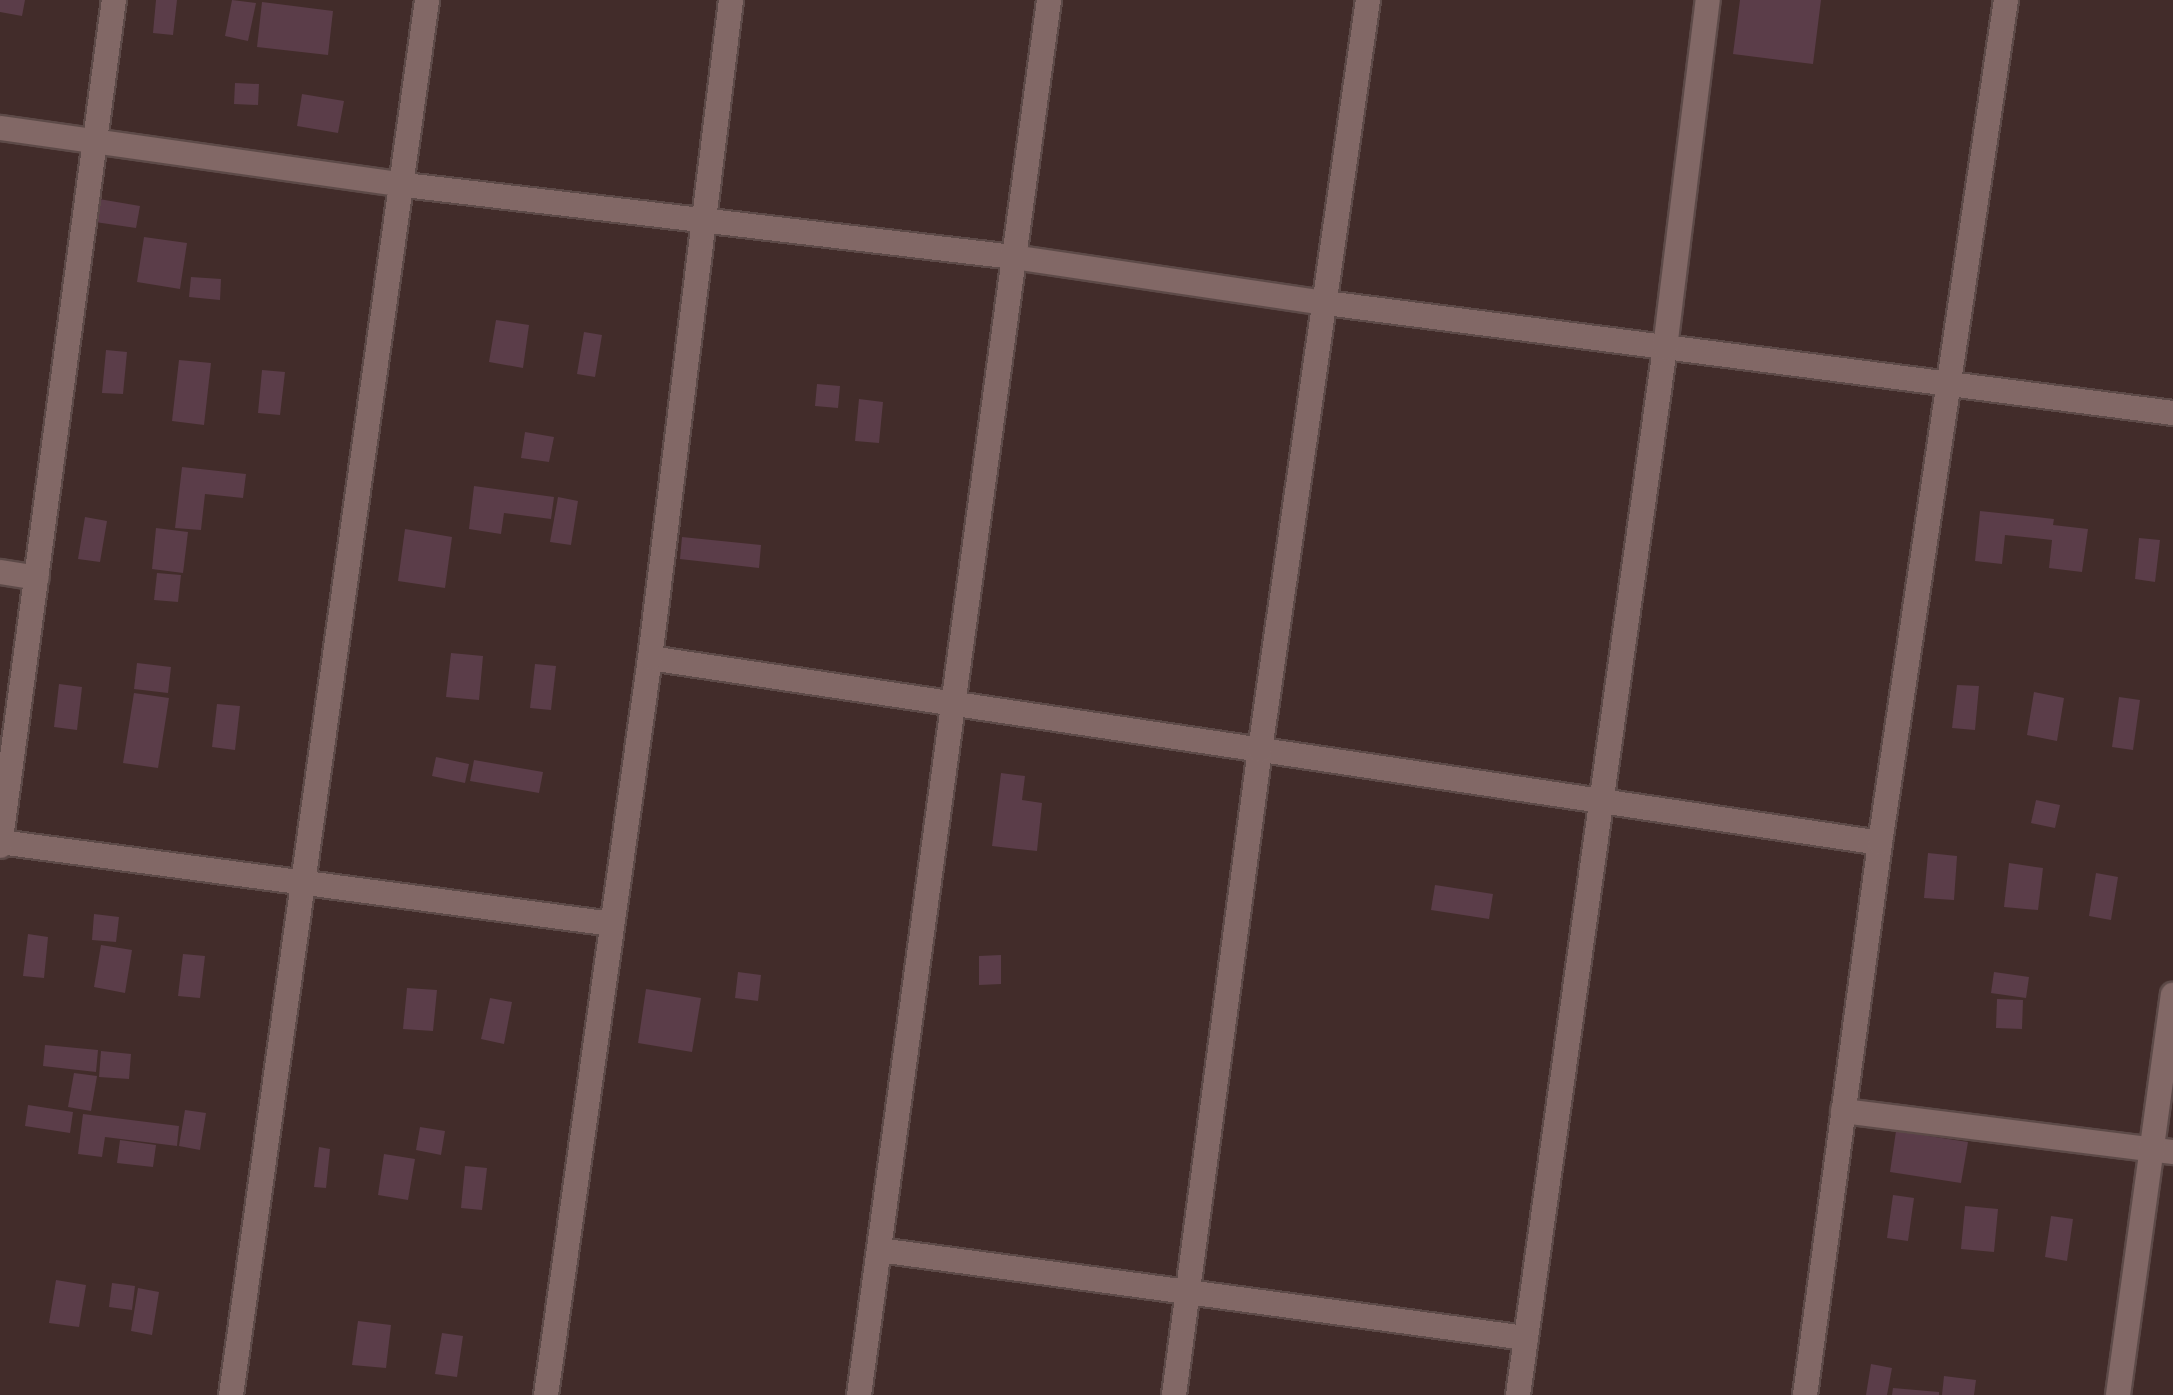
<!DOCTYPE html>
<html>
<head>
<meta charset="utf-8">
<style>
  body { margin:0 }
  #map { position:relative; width:2173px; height:1395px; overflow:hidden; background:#422c2a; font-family:"Titillium Web",sans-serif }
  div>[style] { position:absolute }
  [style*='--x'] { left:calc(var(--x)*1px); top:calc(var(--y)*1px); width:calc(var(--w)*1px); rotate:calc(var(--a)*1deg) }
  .building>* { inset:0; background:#5b3d49 }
  .roads { filter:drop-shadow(2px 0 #5d4a48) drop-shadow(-2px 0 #5d4a48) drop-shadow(0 2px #5d4a48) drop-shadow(0 -2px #5d4a48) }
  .minor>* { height:24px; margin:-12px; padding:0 12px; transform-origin:12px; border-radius:12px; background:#826866 }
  span { translate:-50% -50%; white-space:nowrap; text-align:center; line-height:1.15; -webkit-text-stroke:6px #422c2a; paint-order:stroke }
</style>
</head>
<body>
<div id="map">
  <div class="building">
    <div style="clip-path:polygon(0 0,25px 0,22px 16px,0 12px)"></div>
    <div style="clip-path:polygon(156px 0,177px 0,173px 35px,153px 33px)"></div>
    <div style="clip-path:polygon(232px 0,256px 3px,248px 41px,225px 36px)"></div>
    <div style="clip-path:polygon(1740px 0,1821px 0,1813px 64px,1733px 54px)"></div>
    <div style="clip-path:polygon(262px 2px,333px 11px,328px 55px,257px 47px)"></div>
    <div style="clip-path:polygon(235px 83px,259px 84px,258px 105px,234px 104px)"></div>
    <div style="clip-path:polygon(302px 94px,344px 101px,338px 133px,297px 126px)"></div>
    <div style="clip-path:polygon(99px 199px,140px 206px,136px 228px,95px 222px)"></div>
    <div style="clip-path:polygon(144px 237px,187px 243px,180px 289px,137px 282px)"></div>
    <div style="clip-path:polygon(191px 277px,221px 279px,220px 300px,189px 297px)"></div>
    <div style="clip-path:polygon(496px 320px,529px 325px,523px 368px,489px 362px)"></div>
    <div style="clip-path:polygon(584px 332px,602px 335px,595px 377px,577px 374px)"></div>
    <div style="clip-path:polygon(106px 350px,127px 352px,123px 394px,102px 393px)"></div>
    <div style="clip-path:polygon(179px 360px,211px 363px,204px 425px,172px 421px)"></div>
    <div style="clip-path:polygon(262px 370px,285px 372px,280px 415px,258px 413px)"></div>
    <div style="clip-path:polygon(817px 384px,840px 386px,838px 408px,815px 406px)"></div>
    <div style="clip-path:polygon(859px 399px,883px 402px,879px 443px,855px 441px)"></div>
    <div style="clip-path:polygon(525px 432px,554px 437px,549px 462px,521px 458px)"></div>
    <div style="clip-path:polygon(182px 467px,246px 474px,243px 498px,205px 494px,201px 530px,175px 528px)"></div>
    <div style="clip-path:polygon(474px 486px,554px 497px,551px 519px,504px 513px,501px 534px,469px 529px)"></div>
    <div style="clip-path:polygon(558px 497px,578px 501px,571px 545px,550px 542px)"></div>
    <div style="clip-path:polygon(1980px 511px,2054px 519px,2053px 525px,2088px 529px,2082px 572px,2049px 568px,2052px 540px,2005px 535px,2002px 564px,1975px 561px)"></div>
    <div style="clip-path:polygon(85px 517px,107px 521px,100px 562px,78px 559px)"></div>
    <div style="clip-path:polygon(156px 528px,188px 532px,183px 573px,152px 569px)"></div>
    <div style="clip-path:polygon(405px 529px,452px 537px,445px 588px,398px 581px)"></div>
    <div style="clip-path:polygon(682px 537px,761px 545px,759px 568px,680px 559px)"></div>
    <div style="clip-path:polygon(2139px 538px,2160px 540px,2155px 582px,2135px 579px)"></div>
    <div style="clip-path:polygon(157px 573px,181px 575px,178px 602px,154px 600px)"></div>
    <div style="clip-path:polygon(451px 653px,483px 656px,479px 700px,446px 697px)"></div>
    <div style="clip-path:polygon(137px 663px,171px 667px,168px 693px,134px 689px)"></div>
    <div style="clip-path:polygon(535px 664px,556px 666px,551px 710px,530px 708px)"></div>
    <div style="clip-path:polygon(59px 684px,82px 687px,77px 730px,54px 727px)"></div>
    <div style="clip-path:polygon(1957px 685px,1979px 686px,1975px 730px,1952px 728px)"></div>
    <div style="clip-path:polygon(2034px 692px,2064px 698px,2057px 741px,2027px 735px)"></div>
    <div style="clip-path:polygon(134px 693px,169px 698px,158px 768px,123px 763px)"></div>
    <div style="clip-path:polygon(2119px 697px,2140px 700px,2133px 750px,2112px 747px)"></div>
    <div style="clip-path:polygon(217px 704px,240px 706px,235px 750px,212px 747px)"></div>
    <div style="clip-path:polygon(436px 757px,469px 764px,465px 783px,432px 776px)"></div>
    <div style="clip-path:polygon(474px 760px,543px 772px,539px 793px,470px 781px)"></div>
    <div style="clip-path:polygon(1001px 773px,1025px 776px,1022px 800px,1042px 803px,1037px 851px,992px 846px)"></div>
    <div style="clip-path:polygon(2036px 800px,2060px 805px,2055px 828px,2031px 823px)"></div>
    <div style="clip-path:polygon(1928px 853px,1957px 856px,1954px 900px,1924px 898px)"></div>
    <div style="clip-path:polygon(2009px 863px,2043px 868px,2038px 910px,2004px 907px)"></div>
    <div style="clip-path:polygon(2096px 873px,2118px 877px,2111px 920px,2089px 916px)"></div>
    <div style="clip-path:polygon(1435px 885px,1493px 894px,1489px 919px,1431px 910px)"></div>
    <div style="clip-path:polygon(94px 914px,119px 917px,116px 942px,92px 940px)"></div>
    <div style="clip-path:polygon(28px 934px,48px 937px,44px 978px,23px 976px)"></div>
    <div style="clip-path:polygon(101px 945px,132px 950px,125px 993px,94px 987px)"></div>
    <div style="clip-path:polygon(183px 954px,205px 956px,200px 998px,178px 996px)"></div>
    <div style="clip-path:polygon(1001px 955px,1001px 984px,979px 985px,979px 956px)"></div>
    <div style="clip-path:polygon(738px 972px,761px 975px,758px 1001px,735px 998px)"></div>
    <div style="clip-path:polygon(1994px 972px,2029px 977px,2026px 998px,1991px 993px)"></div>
    <div style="clip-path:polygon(407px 988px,437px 990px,433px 1031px,403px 1029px)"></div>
    <div style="clip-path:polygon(646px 989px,701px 998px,692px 1052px,638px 1043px)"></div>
    <div style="clip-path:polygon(490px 998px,512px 1002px,504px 1044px,481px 1039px)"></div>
    <div style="clip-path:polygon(1997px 999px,2023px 1000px,2022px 1029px,1996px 1028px)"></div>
    <div style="clip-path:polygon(45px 1045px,98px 1050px,96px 1072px,43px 1066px)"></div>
    <div style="clip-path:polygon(101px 1051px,131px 1054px,129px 1079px,99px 1077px)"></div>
    <div style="clip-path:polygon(74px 1073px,97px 1076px,91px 1111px,68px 1107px)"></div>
    <div style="clip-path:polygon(28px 1105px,73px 1112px,70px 1133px,25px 1126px)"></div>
    <div style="clip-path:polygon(185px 1110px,206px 1113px,200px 1150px,179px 1146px)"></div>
    <div style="clip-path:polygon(83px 1114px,179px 1126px,177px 1146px,105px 1137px,102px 1157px,78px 1154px)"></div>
    <div style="clip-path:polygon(420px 1127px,445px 1131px,441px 1155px,416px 1150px)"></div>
    <div style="clip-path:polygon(1896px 1131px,1968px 1142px,1961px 1183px,1890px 1172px)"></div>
    <div style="clip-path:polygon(120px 1140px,156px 1145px,153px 1167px,117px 1163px)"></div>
    <div style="clip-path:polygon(319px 1147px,330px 1149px,326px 1188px,314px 1187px)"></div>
    <div style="clip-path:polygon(384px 1154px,415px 1159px,408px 1200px,378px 1195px)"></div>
    <div style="clip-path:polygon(465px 1166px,487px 1168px,482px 1210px,461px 1208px)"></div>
    <div style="clip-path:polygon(1893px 1195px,1914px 1198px,1908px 1241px,1887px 1238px)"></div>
    <div style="clip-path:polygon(1965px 1206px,1998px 1209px,1994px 1252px,1961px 1249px)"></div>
    <div style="clip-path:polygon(2051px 1216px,2073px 1219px,2067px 1261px,2045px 1257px)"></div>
    <div style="clip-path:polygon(56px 1280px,86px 1285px,79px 1327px,49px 1323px)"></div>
    <div style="clip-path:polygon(112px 1283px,135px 1286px,132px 1310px,109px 1307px)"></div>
    <div style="clip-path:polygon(138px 1288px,159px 1292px,152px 1335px,131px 1331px)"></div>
    <div style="clip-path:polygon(358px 1321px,391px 1325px,386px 1368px,352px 1365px)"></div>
    <div style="clip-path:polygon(442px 1333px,463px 1336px,457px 1377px,435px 1374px)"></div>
    <div style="clip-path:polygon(1871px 1364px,1892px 1368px,1887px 1395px,1866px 1395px)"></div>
    <div style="clip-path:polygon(1944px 1376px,1976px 1380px,1974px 1395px,1942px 1395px)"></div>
    <div style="clip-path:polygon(1893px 1388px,1939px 1392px,1939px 1395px,1892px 1395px)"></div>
  </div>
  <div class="roads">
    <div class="minor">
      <div style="--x:0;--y:128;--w:409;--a:8"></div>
      <div style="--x:405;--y:185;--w:612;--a:6.75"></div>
      <div style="--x:1013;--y:257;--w:316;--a:8.4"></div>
      <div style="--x:1326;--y:303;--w:854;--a:7.4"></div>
      <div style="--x:0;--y:572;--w:37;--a:9"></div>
      <div style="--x:650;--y:658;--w:1244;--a:8.55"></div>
      <div style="--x:0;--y:842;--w:617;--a:7.63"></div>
      <div style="--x:0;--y:846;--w:854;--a:-82.33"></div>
      <div style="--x:1843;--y:1111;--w:333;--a:7.1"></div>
      <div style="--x:879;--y:1250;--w:653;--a:7.75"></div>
      <div style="--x:231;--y:1395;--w:1409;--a:-82"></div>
      <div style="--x:546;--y:1395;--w:744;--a:-81.97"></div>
      <div style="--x:650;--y:658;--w:663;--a:-82.98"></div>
      <div style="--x:859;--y:1395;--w:1408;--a:-82.24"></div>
      <div style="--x:1174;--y:1395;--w:651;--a:-82.41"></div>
      <div style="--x:1260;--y:750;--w:758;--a:-81.81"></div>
      <div style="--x:1518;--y:1395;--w:1057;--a:-82.01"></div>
      <div style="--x:1665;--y:348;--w:351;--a:-83"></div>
      <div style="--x:1805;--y:1395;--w:557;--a:-82.26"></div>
      <div style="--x:1880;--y:843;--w:852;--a:-81.5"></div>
      <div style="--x:2118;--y:1395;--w:404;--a:-82.2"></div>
    </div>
  </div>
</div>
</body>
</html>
